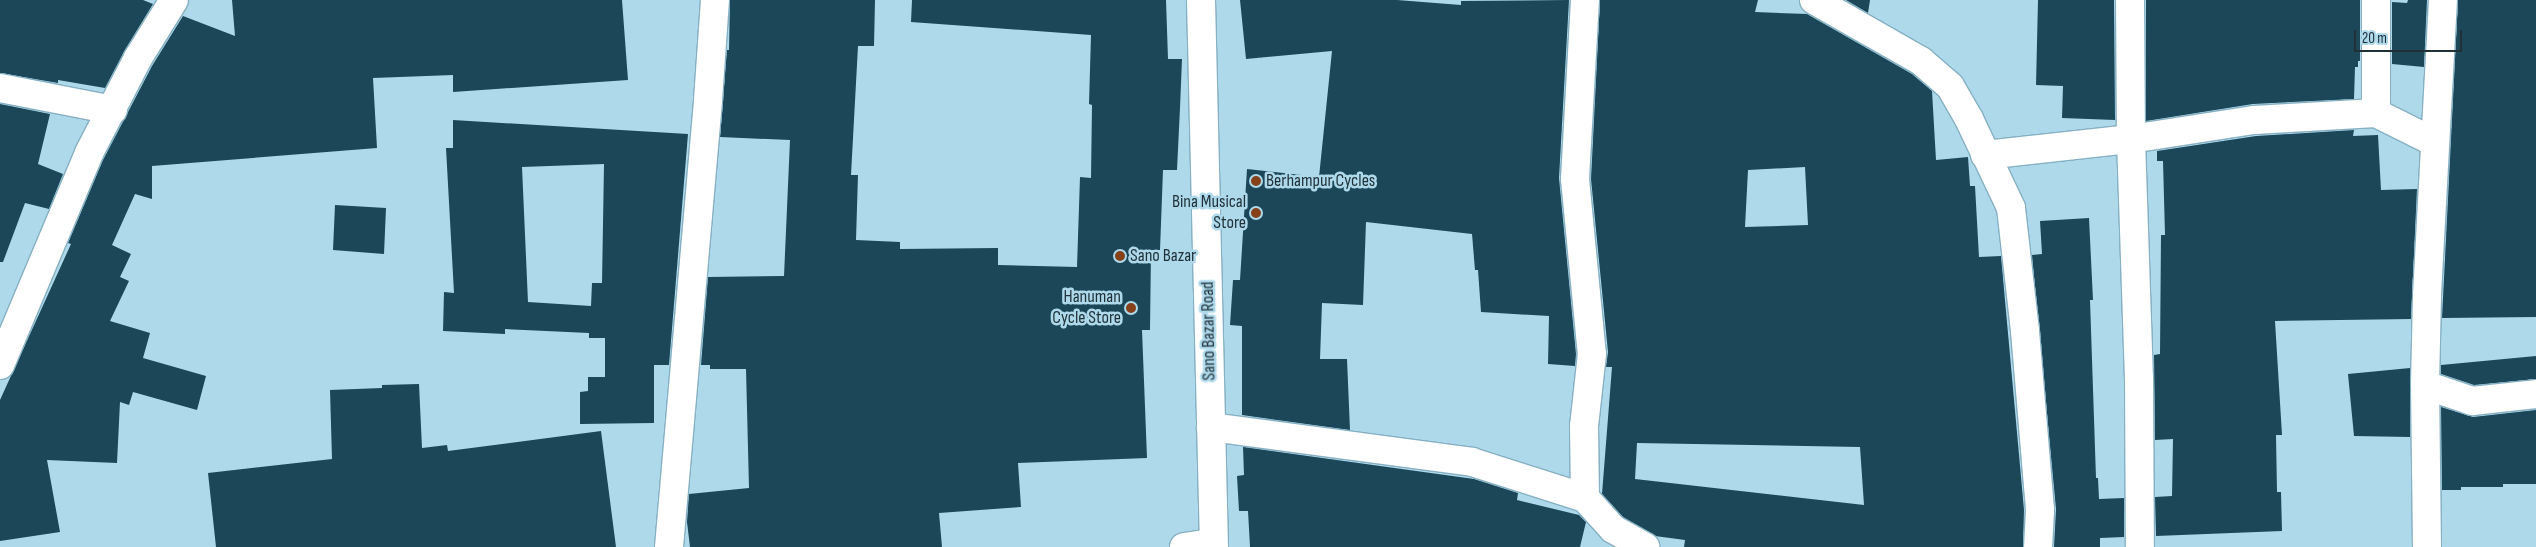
<!DOCTYPE html>
<html>
<head>
<meta charset="utf-8">
<style>
  body { margin:0 }
  #map { position:relative; width:2536px; height:547px; overflow:hidden; background:#aed9eb; font-family:"Sofia Sans Condensed",sans-serif }
  div>[style] { position:absolute }
  [style*='--x'] { left:calc(var(--x)*1px); top:calc(var(--y)*1px); width:calc(var(--w)*1px); rotate:calc(var(--a)*1deg) }
  .building>* { inset:0; background:#1b4758 }
  .roads { filter:drop-shadow(1px 0 #86b0c2) drop-shadow(-1px 0 #86b0c2) drop-shadow(0 1px #86b0c2) drop-shadow(0 -1px #86b0c2) }
  .minor>* { height:28px; margin:-14px; padding:0 14px; transform-origin:14px; border-radius:14px; background:#fff }
  .tertiary>* { height:28px; margin:-14px; padding:0 14px; transform-origin:14px; border-radius:14px; background:#fff }
  .dots>* { width:14px; height:14px; translate:-50% -50%; box-sizing:border-box; border:2px solid #aed9eb; border-radius:50% }
  span { translate:-50% -50%; white-space:nowrap; text-align:center; line-height:1.15; -webkit-text-stroke:5px #aed9eb; paint-order:stroke }
  .poi-label { font-size:18px; color:#1f3037 }
  .left { translate:0 -50%; text-align:left }
  .right { translate:-100% -50%; text-align:right }
  .street-label { font-size:18px; color:#1f3037 }
  .scale { position:absolute; left:2354px; top:30px; width:108px; height:22px; box-sizing:border-box; border:2px solid #1f3037; border-top:0; padding-left:6px; font-size:15px; line-height:18px; white-space:nowrap; color:#1f3037; -webkit-text-stroke:4px #aed9eb; paint-order:stroke }
</style>
</head>
<body>
<div id="map">
  <div class="building">
    <div style="clip-path:polygon(0 0,143px 0,153px 4px,125px 50px,105px 88px,58px 80px,58px 83px,0 73px)"></div>
    <div style="clip-path:polygon(232px 0,622px 0,628px 80px,453px 92px,453px 75px,373px 78px,377px 148px,152px 166px,152px 199px,135px 194px,112px 245px,131px 254px,120px 277px,129px 281px,110px 321px,150px 333px,143px 358px,206px 376px,197px 410px,133px 392px,129px 405px,120px 402px,117px 463px,47px 460px,60px 532px,0 541px,0 400px,71px 244px,68px 243px,103px 160px,152px 66px,183px 16px,235px 36px)"></div>
    <div style="clip-path:polygon(730px 0,875px 0,874px 46px,858px 46px,851px 175px,858px 175px,856px 240px,900px 242px,900px 249px,998px 248px,998px 265px,1077px 267px,1080px 177px,1091px 178px,1092px 105px,1089px 104px,1091px 35px,911px 22px,912px 0,1166px 0,1168px 59px,1182px 59px,1180px 108px,1177px 170px,1163px 170px,1160px 250px,1151px 250px,1150px 330px,1142px 330px,1147px 458px,1018px 463px,1021px 507px,939px 513px,942px 547px,690px 547px,687px 522px,689px 494px,749px 488px,746px 369px,710px 369px,710px 365px,701px 365px,708px 277px,784px 276px,790px 140px,720px 137px,727px 50px,729px 50px)"></div>
    <div style="clip-path:polygon(1240px 0,1397px 0,1461px 5px,1461px 1px,1569px 0,1559px 178px,1576px 354px,1575px 366px,1548px 364px,1549px 316px,1481px 312px,1478px 270px,1475px 270px,1472px 234px,1366px 222px,1363px 305px,1322px 303px,1320px 359px,1347px 359px,1350px 430px,1242px 415px,1242px 326px,1230px 325px,1233px 280px,1240px 280px,1247px 169px,1319px 177px,1332px 51px,1246px 59px)"></div>
    <div style="clip-path:polygon(evenodd,1600px 0,1758px 0,1755px 12px,1807px 14px,1912px 74px,1932px 91px,1936px 160px,1968px 157px,1970px 186px,1975px 186px,1979px 257px,2001px 256px,2024px 510px,2023px 547px,1684px 547px,1685px 540px,1655px 536px,1623px 517px,1602px 494px,1612px 367px,1606px 367px,1608px 352px,1591px 179px,1600px 0,1805px 167px,1808px 225px,1745px 227px,1748px 170px,1805px 167px,1600px 0,1637px 443px,1860px 447px,1864px 505px,1635px 479px,1637px 443px)"></div>
    <div style="clip-path:polygon(1846px 0,1870px 0,1868px 13px)"></div>
    <div style="clip-path:polygon(2038px 0,2114px 0,2115px 120px,2062px 118px,2063px 86px,2036px 85px)"></div>
    <div style="clip-path:polygon(2146px 0,2360px 0,2360px 61px,2358px 61px,2358px 67px,2355px 67px,2354px 99px,2253px 104px,2146px 121px)"></div>
    <div style="clip-path:polygon(2408px 0,2427px 0,2424px 67px,2392px 64px,2392px 2px,2407px 3px)"></div>
    <div style="clip-path:polygon(2458px 0,2536px 0,2536px 317px,2442px 318px)"></div>
    <div style="clip-path:polygon(0 104px,50px 114px,38px 164px,63px 174px,49px 209px,25px 203px,3px 262px,0 262px)"></div>
    <div style="clip-path:polygon(evenodd,453px 120px,688px 134px,669px 365px,654px 365px,654px 423px,580px 424px,580px 392px,588px 391px,588px 377px,605px 377px,605px 338px,589px 338px,589px 333px,505px 329px,505px 334px,443px 331px,444px 292px,454px 293px,446px 148px,453px 148px,453px 120px,604px 164px,602px 283px,592px 283px,591px 306px,528px 302px,522px 167px,604px 164px)"></div>
    <div style="clip-path:polygon(2354px 130px,2353px 136px,2378px 135px,2381px 190px,2417px 189px,2411px 319px,2275px 321px,2282px 435px,2276px 435px,2277px 492px,2281px 492px,2282px 531px,2156px 536px,2155px 497px,2172px 496px,2173px 439px,2155px 440px,2154px 355px,2160px 354px,2161px 235px,2165px 235px,2163px 161px,2157px 161px,2157px 151px,2256px 136px)"></div>
    <div style="clip-path:polygon(335px 205px,386px 208px,384px 254px,333px 250px)"></div>
    <div style="clip-path:polygon(2089px 218px,2093px 300px,2090px 300px,2096px 478px,2098px 478px,2099px 499px,2124px 498px,2124px 537px,2100px 538px,2100px 547px,2054px 547px,2056px 509px,2032px 255px,2042px 254px,2040px 221px)"></div>
    <div style="clip-path:polygon(2536px 356px,2536px 379px,2474px 385px,2441px 374px,2441px 365px)"></div>
    <div style="clip-path:polygon(2410px 368px,2410px 437px,2354px 436px,2348px 374px)"></div>
    <div style="clip-path:polygon(419px 384px,422px 448px,447px 445px,448px 451px,601px 431px,616px 547px,216px 547px,208px 473px,332px 459px,330px 390px,382px 388px,382px 385px)"></div>
    <div style="clip-path:polygon(2441px 407px,2473px 417px,2536px 410px,2536px 484px,2503px 484px,2503px 487px,2461px 487px,2461px 490px,2442px 490px)"></div>
    <div style="clip-path:polygon(1243px 447px,1474px 479px,1518px 493px,1517px 500px,1579px 515px,1586px 522px,1580px 547px,1250px 547px,1248px 511px,1239px 511px,1237px 476px,1244px 475px)"></div>
  </div>
  <div class="roads">
    <div class="minor">
      <div style="--x:1585;--y:0;--w:179;--a:93.2"></div>
      <div style="--x:1575;--y:179;--w:176;--a:84.5"></div>
      <div style="--x:1592;--y:354;--w:72;--a:96.3"></div>
      <div style="--x:1584;--y:426;--w:72;--a:89.2"></div>
      <div style="--x:1585;--y:498;--w:42;--a:47.9"></div>
      <div style="--x:1613;--y:529;--w:37;--a:29"></div>
      <div style="--x:1814;--y:0;--w:123;--a:29.7"></div>
      <div style="--x:1921;--y:61;--w:38;--a:41"></div>
      <div style="--x:1950;--y:86;--w:38;--a:60"></div>
      <div style="--x:1969;--y:119;--w:98;--a:64.7"></div>
      <div style="--x:2011;--y:208;--w:124;--a:83.5"></div>
      <div style="--x:2025;--y:331;--w:180;--a:85.2"></div>
      <div style="--x:2040;--y:510;--w:37;--a:93"></div>
      <div style="--x:2130;--y:0;--w:139;--a:89.6"></div>
      <div style="--x:2131;--y:139;--w:239;--a:88.1"></div>
      <div style="--x:2139;--y:378;--w:169;--a:89.7"></div>
      <div style="--x:2376;--y:0;--w:113;--a:90"></div>
      <div style="--x:2376;--y:113;--w:65;--a:26.6"></div>
      <div style="--x:0;--y:88;--w:115;--a:11"></div>
      <div style="--x:1985;--y:155;--w:147;--a:-6.3"></div>
      <div style="--x:2131;--y:139;--w:124;--a:-8.8"></div>
      <div style="--x:2254;--y:120;--w:122;--a:-3.3"></div>
      <div style="--x:0;--y:365;--w:230;--a:-67.2"></div>
      <div style="--x:89;--y:153;--w:107;--a:-62.7"></div>
      <div style="--x:138;--y:58;--w:68;--a:-58.2"></div>
      <div style="--x:2425;--y:385;--w:50;--a:18.8"></div>
      <div style="--x:2472;--y:401;--w:64;--a:-6.2"></div>
      <div style="--x:1211;--y:427;--w:263;--a:7.6"></div>
      <div style="--x:1472;--y:462;--w:119;--a:17.7"></div>
      <div style="--x:669;--y:547;--w:449;--a:-85"></div>
      <div style="--x:708;--y:100;--w:100;--a:-86"></div>
      <div style="--x:2427;--y:547;--w:162;--a:-90.7"></div>
      <div style="--x:2425;--y:385;--w:90;--a:-88.7"></div>
      <div style="--x:2427;--y:295;--w:295;--a:-86.9"></div>
    </div>
    <div class="tertiary">
      <div style="--x:1201;--y:0;--w:547;--a:88.64"></div>
      <div style="--x:1184;--y:547;--w:29;--a:-8"></div>
    </div>
  </div>
  <div class="dots">
    <div style="left:1256px;top:181px;background:#86401a"></div>
    <div style="left:1256px;top:213px;background:#86401a"></div>
    <div style="left:1120px;top:256px;background:#86401a"></div>
    <div style="left:1131px;top:308px;background:#86401a"></div>
  </div>
  <div class="poi-label">
    <span class="left" style="left:1266px;top:181px">Berhampur Cycles</span>
    <span class="right" style="left:1246px;top:213px">Bina Musical<br>Store</span>
    <span class="left" style="left:1130px;top:256px">Sano Bazar</span>
    <span class="right" style="left:1121px;top:308px">Hanuman<br>Cycle Store</span>
  </div>
  <div class="street-label">
    <span style="left:1209px;top:331px;rotate:-91deg">Sano Bazar Road</span>
  </div>
  <div class="scale">20 m</div>
</div>
</body>
</html>
